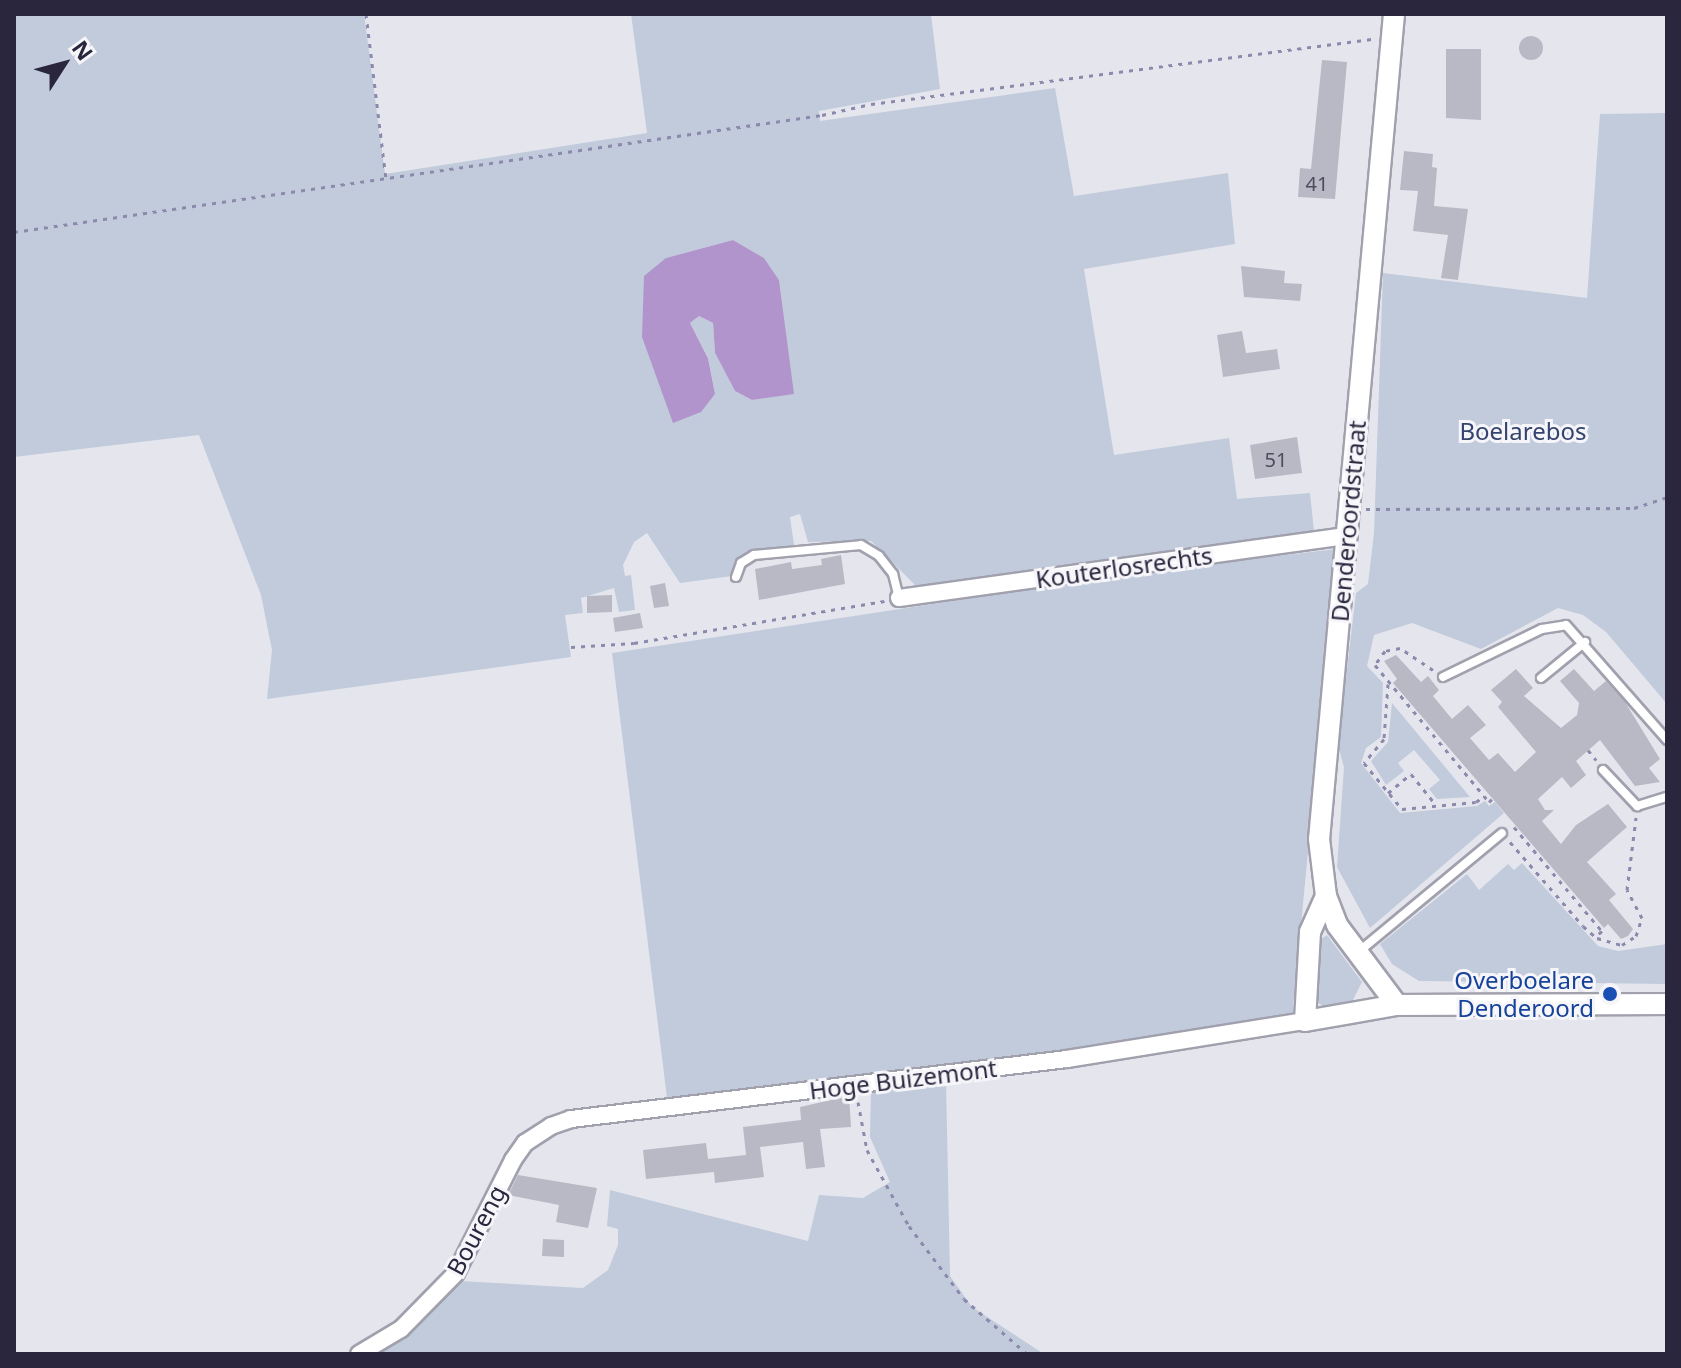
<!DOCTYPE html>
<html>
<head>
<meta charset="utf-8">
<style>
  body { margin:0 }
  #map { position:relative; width:1681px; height:1368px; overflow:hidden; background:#e5e6ed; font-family:"Noto Sans",sans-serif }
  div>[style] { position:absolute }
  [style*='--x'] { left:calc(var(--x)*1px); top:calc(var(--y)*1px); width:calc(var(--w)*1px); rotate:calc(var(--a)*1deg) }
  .green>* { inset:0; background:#c1cbdb }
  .water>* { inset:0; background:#b094cb }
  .building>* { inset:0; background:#b8b9c4 }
  .round { border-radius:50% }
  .path>* { height:3px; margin-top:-1.5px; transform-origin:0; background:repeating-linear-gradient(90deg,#8b8aad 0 4px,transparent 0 10px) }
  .roads { filter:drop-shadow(2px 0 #a1a1ae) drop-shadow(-2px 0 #a1a1ae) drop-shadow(0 2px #a1a1ae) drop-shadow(0 -2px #a1a1ae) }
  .service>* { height:8px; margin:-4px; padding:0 4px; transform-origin:4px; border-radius:4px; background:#fff }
  .minor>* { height:16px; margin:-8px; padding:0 8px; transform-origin:8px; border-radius:8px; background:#fff }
  .tertiary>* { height:20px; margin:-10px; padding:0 10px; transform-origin:10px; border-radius:10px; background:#fff }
  .dots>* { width:22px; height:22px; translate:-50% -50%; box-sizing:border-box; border:4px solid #f6f6fa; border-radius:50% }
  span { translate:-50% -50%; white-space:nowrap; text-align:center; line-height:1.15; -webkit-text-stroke:6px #f6f6fa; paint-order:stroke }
  .number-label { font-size:20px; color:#4d4b5f }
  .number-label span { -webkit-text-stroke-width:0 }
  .park-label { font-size:24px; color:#35446f }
  .street-label { font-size:24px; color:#29263d }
  .transit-label { font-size:24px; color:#164399 }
  .right { translate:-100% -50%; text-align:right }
  .frame { position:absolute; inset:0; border:16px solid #29263d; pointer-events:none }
  .north { position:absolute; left:24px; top:24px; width:80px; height:80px; -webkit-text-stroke:6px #f6f6fa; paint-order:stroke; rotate:54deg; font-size:22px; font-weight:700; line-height:32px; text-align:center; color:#29263d }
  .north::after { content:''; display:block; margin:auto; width:28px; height:36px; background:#29263d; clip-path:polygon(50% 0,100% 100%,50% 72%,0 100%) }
</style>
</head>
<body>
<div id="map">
  <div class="green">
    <div style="clip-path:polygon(evenodd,14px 14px,364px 14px,385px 174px,647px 133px,631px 14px,931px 14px,940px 89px,819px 111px,820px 121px,1055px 88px,1074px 196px,1228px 173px,1235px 244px,1084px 269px,1114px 455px,1229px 438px,1237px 499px,1310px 493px,1314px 531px,920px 590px,871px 541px,808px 542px,800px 514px,790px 517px,794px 545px,744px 554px,732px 576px,680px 583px,647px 533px,634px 542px,623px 565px,625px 576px,631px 575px,635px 610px,619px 612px,614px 588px,581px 598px,583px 613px,565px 615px,571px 657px,267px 699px,272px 650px,261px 595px,199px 435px,14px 457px,14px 14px,733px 240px,764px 258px,779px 280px,793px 393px,752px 400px,735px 391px,715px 353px,713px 323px,699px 316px,690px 323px,708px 357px,715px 394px,666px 258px,733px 240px)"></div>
    <div style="clip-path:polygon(1667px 113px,1667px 704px,1606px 632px,1583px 615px,1558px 608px,1481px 649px,1412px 623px,1374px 635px,1367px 666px,1383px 683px,1381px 737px,1366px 748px,1361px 763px,1400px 813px,1477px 806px,1485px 801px,1489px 806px,1495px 802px,1504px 813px,1370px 928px,1337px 867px,1344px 767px,1338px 746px,1356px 593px,1368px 584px,1374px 533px,1383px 273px,1587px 298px,1600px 114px)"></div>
    <div style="clip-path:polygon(1337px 549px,1292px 1019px,897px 1075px,667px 1098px,612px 653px,1148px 571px)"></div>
    <div style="clip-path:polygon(1392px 703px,1470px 797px,1437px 799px,1429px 789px,1440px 780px,1414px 750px,1398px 763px,1404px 771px,1386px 785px,1371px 761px,1388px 742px)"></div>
    <div style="clip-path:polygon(1522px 863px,1598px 946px,1618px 951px,1667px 944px,1667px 984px,1419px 981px,1392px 964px,1380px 944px,1467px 874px,1479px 890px,1508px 864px,1514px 870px)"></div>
    <div style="clip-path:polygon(1327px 935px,1362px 982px,1352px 1002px,1326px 1008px,1314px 1000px,1318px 941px)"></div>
    <div style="clip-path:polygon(946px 1081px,950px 1276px,972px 1307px,1044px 1354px,375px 1354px,423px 1320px,460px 1281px,583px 1288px,608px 1270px,618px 1245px,618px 1229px,607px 1226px,610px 1190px,808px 1241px,819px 1195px,863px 1198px,890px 1182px,870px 1137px,871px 1088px)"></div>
  </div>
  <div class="water">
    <div style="clip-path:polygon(733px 240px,764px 258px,779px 280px,794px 394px,752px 400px,735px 391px,715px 353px,713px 323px,699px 316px,690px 323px,708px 358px,715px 394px,701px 412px,673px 423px,642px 337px,644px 276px,666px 258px)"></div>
  </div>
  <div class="building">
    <div class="round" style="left:1519px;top:36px;width:24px;height:24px"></div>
    <div style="clip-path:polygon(1446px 49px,1481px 49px,1481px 120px,1446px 118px)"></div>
    <div style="clip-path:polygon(1322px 60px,1347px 62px,1335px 199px,1298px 197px,1300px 168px,1311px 169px)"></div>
    <div style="clip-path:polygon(1404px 151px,1433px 154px,1432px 167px,1437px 168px,1434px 206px,1468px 209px,1458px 280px,1441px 278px,1448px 235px,1413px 231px,1418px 191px,1400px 190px)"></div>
    <div style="clip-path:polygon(1241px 266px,1285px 271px,1284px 283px,1302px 284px,1300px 301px,1244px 297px)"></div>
    <div style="clip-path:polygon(1242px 331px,1246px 353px,1277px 349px,1280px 369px,1223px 377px,1217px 335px)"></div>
    <div style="clip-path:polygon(1297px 437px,1302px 473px,1255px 479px,1250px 445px)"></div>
    <div style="clip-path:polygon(841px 555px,845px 584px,759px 600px,755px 569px,791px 562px,792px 569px,822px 565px,821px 559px)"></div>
    <div style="clip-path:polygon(665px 583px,669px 606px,654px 608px,650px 586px)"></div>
    <div style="clip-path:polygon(612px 595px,612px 612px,587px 613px,587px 596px)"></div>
    <div style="clip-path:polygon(640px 613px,643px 628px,615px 632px,613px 618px)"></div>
    <div style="clip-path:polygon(1396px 655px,1421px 682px,1428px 676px,1439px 690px,1433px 696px,1452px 719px,1468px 705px,1486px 725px,1470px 738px,1489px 760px,1498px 753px,1515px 772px,1536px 752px,1498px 707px,1502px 702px,1491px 690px,1516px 669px,1533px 688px,1524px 696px,1561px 728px,1577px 715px,1579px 703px,1560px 681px,1574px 669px,1594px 691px,1606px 681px,1625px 702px,1660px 759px,1649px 768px,1660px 782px,1635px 786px,1600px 740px,1576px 761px,1586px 775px,1571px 788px,1562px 777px,1538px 799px,1545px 810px,1554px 810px,1542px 821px,1561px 844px,1576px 825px,1608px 804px,1627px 827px,1587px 862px,1616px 894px,1609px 900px,1633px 929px,1628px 936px,1621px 939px,1608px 924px,1604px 928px,1393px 683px,1397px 679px,1384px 661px)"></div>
    <div style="clip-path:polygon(849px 1096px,851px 1127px,820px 1129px,825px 1167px,806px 1169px,803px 1142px,760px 1147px,764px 1177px,715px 1183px,714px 1172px,646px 1179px,643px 1150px,706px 1143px,708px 1159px,746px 1155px,743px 1127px,801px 1120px,800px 1107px)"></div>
    <div style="clip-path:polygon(518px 1175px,597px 1188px,588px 1228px,556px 1222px,559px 1205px,508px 1195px)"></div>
    <div style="clip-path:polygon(543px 1239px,564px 1240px,564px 1257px,542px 1256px)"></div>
  </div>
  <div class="path">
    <div style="--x:366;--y:14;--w:167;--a:83.1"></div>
    <div style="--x:14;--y:232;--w:816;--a:-8.24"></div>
    <div style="--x:822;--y:115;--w:50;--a:-12.7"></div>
    <div style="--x:871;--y:104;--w:505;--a:-7.39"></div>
    <div style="--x:1366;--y:509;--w:268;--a:-0.2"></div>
    <div style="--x:1634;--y:508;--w:35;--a:-18"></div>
    <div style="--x:571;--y:647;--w:63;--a:-3.6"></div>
    <div style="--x:634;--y:643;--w:254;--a:-9.5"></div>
    <div style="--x:1433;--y:670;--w:40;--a:-146"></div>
    <div style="--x:1400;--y:648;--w:15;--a:169"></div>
    <div style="--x:1385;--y:651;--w:17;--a:126"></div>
    <div style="--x:1375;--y:665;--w:178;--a:50.2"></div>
    <div style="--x:1489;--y:802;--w:4;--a:-45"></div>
    <div style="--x:1388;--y:684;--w:55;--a:94.2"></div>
    <div style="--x:1384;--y:739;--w:31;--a:130"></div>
    <div style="--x:1364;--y:763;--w:60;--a:50.4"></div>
    <div style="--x:1402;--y:809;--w:74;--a:-5.4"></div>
    <div style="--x:1476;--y:802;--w:10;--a:-37"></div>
    <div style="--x:1588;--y:750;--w:13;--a:51"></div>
    <div style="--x:1388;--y:793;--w:30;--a:-40"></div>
    <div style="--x:1411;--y:774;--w:35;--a:51"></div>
    <div style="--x:1514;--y:827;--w:136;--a:49.8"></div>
    <div style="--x:1602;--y:931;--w:8;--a:140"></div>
    <div style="--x:1510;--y:842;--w:111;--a:49"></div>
    <div style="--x:1583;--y:926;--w:18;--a:41"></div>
    <div style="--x:1597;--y:938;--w:26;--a:16"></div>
    <div style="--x:1622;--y:945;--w:17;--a:-33"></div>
    <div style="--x:1636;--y:936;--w:19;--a:-72"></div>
    <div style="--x:1642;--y:918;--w:32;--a:-118"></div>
    <div style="--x:1627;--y:890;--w:73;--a:-82.9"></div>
    <div style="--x:858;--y:1102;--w:49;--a:79.4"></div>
    <div style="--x:867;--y:1150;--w:87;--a:61.1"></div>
    <div style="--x:909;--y:1226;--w:91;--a:53"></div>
    <div style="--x:964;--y:1299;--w:84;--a:41.1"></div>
  </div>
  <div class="roads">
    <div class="service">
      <div style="--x:736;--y:577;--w:15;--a:-70"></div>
      <div style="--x:741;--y:563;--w:15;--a:-32"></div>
      <div style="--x:754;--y:555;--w:107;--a:-5.3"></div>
      <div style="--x:861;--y:545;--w:21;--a:31"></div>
      <div style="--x:879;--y:556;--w:23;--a:52"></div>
      <div style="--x:893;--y:574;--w:25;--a:76"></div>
      <div style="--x:1443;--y:677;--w:110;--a:-25.9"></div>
      <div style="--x:1542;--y:629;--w:24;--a:-9"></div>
      <div style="--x:1566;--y:625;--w:153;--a:48.7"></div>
      <div style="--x:1541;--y:678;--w:57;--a:-39.3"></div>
      <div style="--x:1603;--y:770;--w:50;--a:46.6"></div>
      <div style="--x:1637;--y:806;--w:31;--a:-17"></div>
      <div style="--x:1357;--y:953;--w:188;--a:-39.6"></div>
    </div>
    <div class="minor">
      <div style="--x:899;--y:598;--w:453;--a:-7.9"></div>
      <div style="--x:359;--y:1354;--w:49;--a:-30.8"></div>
      <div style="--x:401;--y:1329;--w:78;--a:-45.5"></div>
      <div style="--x:456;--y:1273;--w:127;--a:-63.2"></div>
      <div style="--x:513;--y:1160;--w:21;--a:-55"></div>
      <div style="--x:525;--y:1143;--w:31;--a:-33"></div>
      <div style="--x:551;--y:1126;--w:21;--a:-19"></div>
      <div style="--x:571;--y:1119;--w:500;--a:-6.9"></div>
      <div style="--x:1067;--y:1059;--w:241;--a:-9.1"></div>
    </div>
    <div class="tertiary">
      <div style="--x:1394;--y:14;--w:828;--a:95.19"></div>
      <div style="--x:1319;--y:839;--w:57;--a:83"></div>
      <div style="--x:1326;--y:896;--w:31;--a:69"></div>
      <div style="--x:1337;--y:925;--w:100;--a:53.1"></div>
      <div style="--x:1326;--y:896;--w:39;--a:114"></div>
      <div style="--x:1310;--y:932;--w:89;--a:93.2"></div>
      <div style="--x:1305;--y:1021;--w:93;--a:-9.9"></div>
      <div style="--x:1397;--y:1005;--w:270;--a:-0.2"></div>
    </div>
  </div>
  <div class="dots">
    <div style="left:1610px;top:994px;background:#1a4fb4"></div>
  </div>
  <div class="number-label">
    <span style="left:1317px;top:183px">41</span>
    <span style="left:1276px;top:459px">51</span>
  </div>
  <div class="park-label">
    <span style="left:1523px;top:431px">Boelarebos</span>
  </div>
  <div class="street-label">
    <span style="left:1348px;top:521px;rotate:-85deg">Denderoordstraat</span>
    <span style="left:1124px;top:567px;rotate:-8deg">Kouterlosrechts</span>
    <span style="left:903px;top:1079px;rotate:-7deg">Hoge Buizemont</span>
    <span style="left:476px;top:1230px;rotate:-62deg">Boureng</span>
  </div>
  <div class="transit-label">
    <span class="right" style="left:1594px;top:994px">Overboelare<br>Denderoord</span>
  </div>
  <div class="frame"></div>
  <div class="north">N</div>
</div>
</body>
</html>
